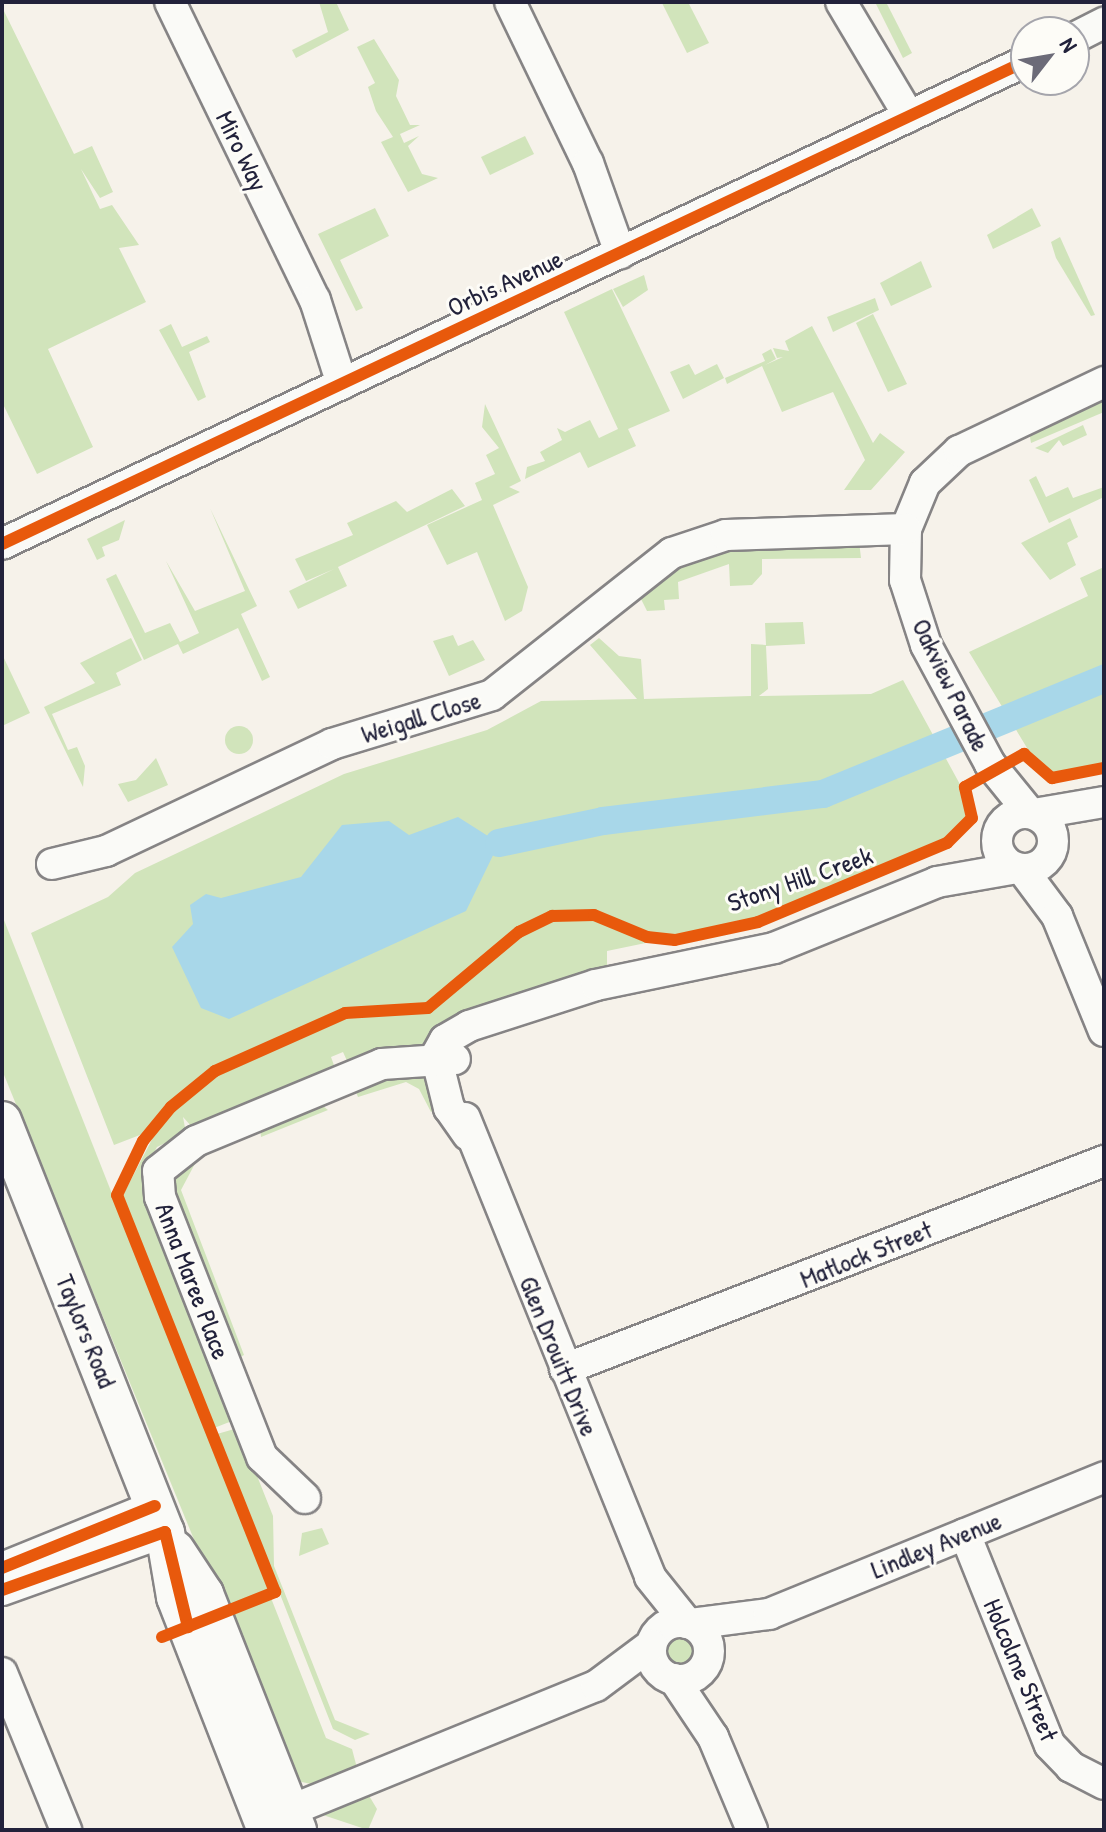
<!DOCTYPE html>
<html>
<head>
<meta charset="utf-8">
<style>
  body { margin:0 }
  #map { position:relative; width:1106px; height:1832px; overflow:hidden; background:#f6f2ea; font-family:"Patrick Hand",sans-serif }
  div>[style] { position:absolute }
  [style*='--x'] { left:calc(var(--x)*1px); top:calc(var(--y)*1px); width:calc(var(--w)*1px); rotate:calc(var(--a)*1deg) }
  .green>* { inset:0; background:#d1e4bb }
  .round { border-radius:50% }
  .water>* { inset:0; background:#a8d7e9 }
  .canal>* { height:28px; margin:-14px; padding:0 14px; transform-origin:14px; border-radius:14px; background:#a8d7e9 }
  .roads { filter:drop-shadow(2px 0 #868485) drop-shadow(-2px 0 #868485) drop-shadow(0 2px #868485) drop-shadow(0 -2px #868485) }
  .minor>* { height:30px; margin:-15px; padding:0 15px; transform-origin:15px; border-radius:15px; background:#fafaf7 }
  .minor>.ring { margin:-15px; padding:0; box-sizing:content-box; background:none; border:30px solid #fafaf7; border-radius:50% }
  .tertiary>* { height:38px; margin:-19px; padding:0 19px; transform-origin:19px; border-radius:19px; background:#fafaf7 }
  .cycleway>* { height:12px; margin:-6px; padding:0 6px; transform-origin:6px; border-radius:6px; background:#e8590c }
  span { translate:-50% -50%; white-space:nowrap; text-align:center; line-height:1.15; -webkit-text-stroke:6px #fdfcf7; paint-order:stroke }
  .street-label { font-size:26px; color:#22223b }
  .frame { position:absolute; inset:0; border:4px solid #22223b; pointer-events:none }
  .north { position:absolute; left:1010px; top:16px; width:80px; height:80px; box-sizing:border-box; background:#fdfcf7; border:2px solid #a5a5ac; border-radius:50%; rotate:59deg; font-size:22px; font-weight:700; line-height:32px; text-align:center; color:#22223b }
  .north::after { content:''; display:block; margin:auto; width:28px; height:36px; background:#6c6b78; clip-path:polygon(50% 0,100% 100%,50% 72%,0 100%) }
</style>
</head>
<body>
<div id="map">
  <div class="green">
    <div style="clip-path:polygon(319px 2px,336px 2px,349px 30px,296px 58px,292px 50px,328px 32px)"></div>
    <div style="clip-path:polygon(688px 2px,709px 43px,687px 53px,662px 3px)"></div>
    <div style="clip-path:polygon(875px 2px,886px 2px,912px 53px,903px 58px)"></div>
    <div style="clip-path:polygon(2px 7px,74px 154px,92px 146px,113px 192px,100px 198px,81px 169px,100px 209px,112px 205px,139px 245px,119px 248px,146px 302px,48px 349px,93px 447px,37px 474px,2px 402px)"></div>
    <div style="clip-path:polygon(374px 39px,399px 80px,396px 96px,410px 125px,420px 125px,400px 134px,404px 143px,419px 136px,408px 146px,422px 174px,438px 178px,408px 192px,381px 142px,393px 137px,376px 111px,368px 87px,375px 83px,357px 47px)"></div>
    <div style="clip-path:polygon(525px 136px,534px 154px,490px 175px,481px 157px)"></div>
    <div style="clip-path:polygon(375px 208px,389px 236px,340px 260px,363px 308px,356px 311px,318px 234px)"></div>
    <div style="clip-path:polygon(1032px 208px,1041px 226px,993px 249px,987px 235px)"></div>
    <div style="clip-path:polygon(1060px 237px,1095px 315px,1091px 316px,1056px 258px,1051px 242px)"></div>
    <div style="clip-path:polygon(921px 261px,932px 287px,891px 306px,880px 283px)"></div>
    <div style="clip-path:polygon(644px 275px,648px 290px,623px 307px,613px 289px)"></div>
    <div style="clip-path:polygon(612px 289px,670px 411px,628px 429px,636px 446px,588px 468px,580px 452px,525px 479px,527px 467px,545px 461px,540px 452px,562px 440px,557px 428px,565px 432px,590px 420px,599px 438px,618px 429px,564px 312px)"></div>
    <div style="clip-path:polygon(875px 298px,879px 310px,833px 332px,827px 317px)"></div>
    <div style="clip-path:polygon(873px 314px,907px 384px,888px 392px,856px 323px)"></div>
    <div style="clip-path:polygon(171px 324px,182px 347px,207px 336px,210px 342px,189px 352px,206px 397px,198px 401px,159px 330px)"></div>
    <div style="clip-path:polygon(812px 326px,873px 443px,880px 433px,905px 452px,871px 490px,844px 490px,865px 460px,833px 392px,782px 412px,762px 366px,727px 384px,725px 378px,765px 361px,762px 354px,771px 349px,776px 359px,765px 365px,783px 357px,777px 358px,773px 348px,789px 351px,785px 341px)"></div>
    <div style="clip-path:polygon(689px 364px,695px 375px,717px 364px,724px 378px,683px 399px,670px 372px)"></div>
    <div style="clip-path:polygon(1104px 396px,1104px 412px,1031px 443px,1029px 431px)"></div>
    <div style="clip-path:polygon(485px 404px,521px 481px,509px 487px,520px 492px,493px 505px,528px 587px,522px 611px,505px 621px,477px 552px,447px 565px,427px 525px,482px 500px,475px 483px,495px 474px,486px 455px,499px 448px,482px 427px)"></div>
    <div style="clip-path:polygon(1083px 425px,1087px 435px,1063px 446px,1059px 440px,1048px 453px,1035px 448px)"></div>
    <div style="clip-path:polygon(1036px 476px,1046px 497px,1068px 487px,1073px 498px,1104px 487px,1104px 497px,1049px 523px,1029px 480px)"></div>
    <div style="clip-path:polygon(452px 489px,465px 506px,338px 567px,347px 586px,298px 609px,289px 591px,334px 569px,306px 581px,295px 559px,353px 535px,347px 523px,396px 501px,407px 512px)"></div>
    <div style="clip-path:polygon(210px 508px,257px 606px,241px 614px,270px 677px,262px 681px,238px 628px,183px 654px,178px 644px,144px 660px,106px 579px,116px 574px,145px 633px,170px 623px,180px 642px,199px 633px,166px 561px,195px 611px,245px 591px)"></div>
    <div style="clip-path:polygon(1070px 518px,1078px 537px,1067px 543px,1076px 565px,1050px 580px,1021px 543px)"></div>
    <div style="clip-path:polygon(125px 520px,119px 540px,102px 547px,105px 556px,97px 560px,87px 539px)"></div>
    <div style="clip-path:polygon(859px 541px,861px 558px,762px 559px,762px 574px,752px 585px,730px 586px,729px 564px,678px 582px,679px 599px,664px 600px,665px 610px,647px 611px,637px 591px,684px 561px,731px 547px)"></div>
    <div style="clip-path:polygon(1104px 567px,1104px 770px,1058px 782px,1041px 771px,969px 652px,1088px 596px,1080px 578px)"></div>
    <div style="clip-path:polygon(803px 622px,805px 644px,766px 646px,768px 689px,759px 696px,871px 694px,903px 680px,968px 799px,963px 830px,924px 854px,771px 917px,607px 951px,607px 968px,560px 981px,422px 1046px,348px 1063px,343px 1052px,331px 1057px,335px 1068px,192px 1127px,183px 1117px,186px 1133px,157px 1147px,142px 1175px,232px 1421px,214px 1428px,123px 1195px,158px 1128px,114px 1145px,31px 933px,108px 897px,135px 873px,344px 774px,487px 730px,541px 701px,637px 699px,590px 645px,599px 638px,619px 656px,641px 659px,644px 699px,751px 696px,751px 644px,766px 645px,765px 623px)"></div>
    <div style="clip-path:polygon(453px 635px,458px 646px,473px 640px,485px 660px,449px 676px,433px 641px)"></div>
    <div style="clip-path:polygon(131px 638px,142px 660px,116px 673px,121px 685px,52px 714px,68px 750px,77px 747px,85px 766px,83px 787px,44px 707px,95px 683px,80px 663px)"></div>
    <div style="clip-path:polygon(2px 654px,30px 713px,2px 726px)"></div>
    <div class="round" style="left:225px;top:726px;width:28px;height:28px"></div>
    <div style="clip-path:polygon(156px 758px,168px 785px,128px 802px,118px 784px,136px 780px)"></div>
    <div style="clip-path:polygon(2px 915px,268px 1589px,222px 1608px,2px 1070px)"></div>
    <div style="clip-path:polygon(393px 1071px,425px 1076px,438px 1109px,431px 1112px,419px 1089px,406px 1082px,358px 1097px,354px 1087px)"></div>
    <div style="clip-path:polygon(319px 1103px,328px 1110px,261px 1137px,260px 1127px)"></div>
    <div style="clip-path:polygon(199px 1156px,181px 1190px,244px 1355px,238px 1358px,170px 1194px,175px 1166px)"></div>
    <div style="clip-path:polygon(238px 1428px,273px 1516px,274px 1566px,335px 1720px,370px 1734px,355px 1740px,333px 1729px,217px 1434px)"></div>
    <div style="clip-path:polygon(322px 1528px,329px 1544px,299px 1556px,302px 1533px)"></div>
    <div style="clip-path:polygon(271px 1598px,326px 1738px,352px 1749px,357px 1768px,311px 1784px,293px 1780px,225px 1616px)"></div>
    <div class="round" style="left:665px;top:1637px;width:28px;height:28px"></div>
    <div style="clip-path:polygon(368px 1794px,377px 1809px,368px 1830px,323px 1815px)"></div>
  </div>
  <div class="water">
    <div style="clip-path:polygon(458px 817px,499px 843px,466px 911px,229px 1019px,201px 1008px,172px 947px,193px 924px,190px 905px,206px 894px,221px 898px,301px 877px,342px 825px,389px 821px,409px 835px)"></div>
  </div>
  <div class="canal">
    <div style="--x:499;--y:843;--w:106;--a:-11.9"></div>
    <div style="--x:603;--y:821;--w:222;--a:-7"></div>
    <div style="--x:823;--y:794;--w:304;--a:-22.3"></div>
  </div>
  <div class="roads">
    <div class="minor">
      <div style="--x:170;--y:2;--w:331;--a:64.1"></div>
      <div style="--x:315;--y:300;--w:88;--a:72.2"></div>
      <div style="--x:510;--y:2;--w:179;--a:64.2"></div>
      <div style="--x:588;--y:163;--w:96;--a:70.4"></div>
      <div style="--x:841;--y:2;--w:133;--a:59.2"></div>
      <div style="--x:1074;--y:38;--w:34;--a:-27"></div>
      <div style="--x:2;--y:544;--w:1132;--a:-25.25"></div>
      <div style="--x:1029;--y:812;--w:62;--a:-129.1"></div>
      <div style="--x:990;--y:764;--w:135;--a:-118.3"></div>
      <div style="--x:926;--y:645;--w:68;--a:-107.9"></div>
      <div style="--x:905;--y:580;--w:51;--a:-88.9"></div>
      <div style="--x:906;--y:529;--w:50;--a:-67.6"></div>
      <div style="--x:925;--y:483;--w:47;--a:-43.3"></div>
      <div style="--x:959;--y:451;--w:161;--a:-25.4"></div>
      <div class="ring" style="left:997px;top:813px;width:26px;height:26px"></div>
      <div style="--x:1034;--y:814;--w:71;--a:-9.7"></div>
      <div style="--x:52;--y:864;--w:56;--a:-13.5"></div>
      <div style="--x:106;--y:851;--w:250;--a:-25.3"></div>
      <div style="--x:332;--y:744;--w:167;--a:-17"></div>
      <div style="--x:492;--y:695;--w:229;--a:-38.3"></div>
      <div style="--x:672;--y:553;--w:57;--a:-18.4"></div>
      <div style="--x:726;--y:535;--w:180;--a:-1.9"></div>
      <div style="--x:1022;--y:869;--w:59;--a:53.3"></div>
      <div style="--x:1057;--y:916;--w:124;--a:67.8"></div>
      <div style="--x:465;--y:1118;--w:495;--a:68"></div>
      <div style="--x:650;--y:1577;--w:59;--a:51.2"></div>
      <div style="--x:468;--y:1135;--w:33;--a:-125"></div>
      <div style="--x:449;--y:1108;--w:54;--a:-104"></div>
      <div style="--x:436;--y:1056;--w:18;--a:-61"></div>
      <div style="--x:445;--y:1040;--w:28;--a:-30"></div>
      <div style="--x:469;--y:1026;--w:133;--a:-17.9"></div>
      <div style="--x:596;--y:985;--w:182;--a:-11.7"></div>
      <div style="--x:774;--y:948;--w:176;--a:-22"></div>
      <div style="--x:937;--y:882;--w:80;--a:-10"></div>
      <div style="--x:565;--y:1369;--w:578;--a:-21.1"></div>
      <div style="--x:305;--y:1498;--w:59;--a:-136.4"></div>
      <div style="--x:262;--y:1457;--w:279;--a:-111.4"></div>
      <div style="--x:160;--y:1197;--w:26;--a:-94"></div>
      <div style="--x:158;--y:1171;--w:48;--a:-38.3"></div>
      <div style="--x:196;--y:1141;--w:201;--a:-22.5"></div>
      <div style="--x:382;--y:1064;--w:73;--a:-3.9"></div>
      <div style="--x:965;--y:1534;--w:227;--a:68.1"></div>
      <div style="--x:1050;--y:1745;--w:30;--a:46"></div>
      <div style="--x:1071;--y:1767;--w:37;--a:27"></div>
      <div style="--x:2;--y:1568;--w:165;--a:-22.1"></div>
      <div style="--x:2;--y:1590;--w:173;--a:-19.6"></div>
      <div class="ring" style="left:651px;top:1622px;width:28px;height:28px"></div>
      <div style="--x:691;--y:1624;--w:79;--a:-7.3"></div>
      <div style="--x:769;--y:1614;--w:362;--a:-22.2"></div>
      <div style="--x:2;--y:1673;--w:170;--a:67.8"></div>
      <div style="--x:674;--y:1679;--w:70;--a:56.1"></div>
      <div style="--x:713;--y:1737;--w:101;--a:67.2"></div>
      <div style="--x:289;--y:1811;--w:331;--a:-22.2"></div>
      <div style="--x:596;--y:1686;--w:69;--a:-36.7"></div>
    </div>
    <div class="tertiary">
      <div style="--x:2;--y:1121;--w:442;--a:68.4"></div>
      <div style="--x:165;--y:1532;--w:66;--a:80.4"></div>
      <div style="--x:176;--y:1597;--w:250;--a:68.7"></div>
      <div style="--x:175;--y:1550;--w:53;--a:56.6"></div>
      <div style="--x:204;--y:1594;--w:254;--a:68.5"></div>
    </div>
  </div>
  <div class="cycleway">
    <div style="--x:2;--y:544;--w:1132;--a:-25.25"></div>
    <div style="--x:2;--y:1568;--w:165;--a:-22.1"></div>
    <div style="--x:2;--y:1590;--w:173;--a:-19.6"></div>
    <div style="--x:165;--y:1532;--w:98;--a:76.4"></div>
    <div style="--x:162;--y:1637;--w:122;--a:-21.7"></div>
    <div style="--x:275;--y:1592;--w:427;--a:-111.7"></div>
    <div style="--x:117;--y:1195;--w:60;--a:-64.3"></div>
    <div style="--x:143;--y:1141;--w:44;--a:-50.5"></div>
    <div style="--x:171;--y:1107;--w:57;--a:-39.3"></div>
    <div style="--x:215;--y:1071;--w:142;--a:-24"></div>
    <div style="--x:345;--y:1013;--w:83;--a:-3.4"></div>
    <div style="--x:428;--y:1008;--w:119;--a:-39.9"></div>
    <div style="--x:519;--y:932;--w:37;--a:-26"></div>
    <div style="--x:552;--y:916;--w:42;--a:-1.4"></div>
    <div style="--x:594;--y:915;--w:57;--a:22.5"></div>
    <div style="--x:647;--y:937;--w:28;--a:6"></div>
    <div style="--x:675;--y:940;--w:85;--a:-12.2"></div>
    <div style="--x:758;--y:922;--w:205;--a:-22.7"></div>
    <div style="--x:947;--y:843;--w:35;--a:-45"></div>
    <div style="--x:972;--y:818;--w:32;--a:-103"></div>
    <div style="--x:965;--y:787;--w:68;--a:-29.2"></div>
    <div style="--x:1024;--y:754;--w:37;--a:41"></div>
    <div style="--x:1052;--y:778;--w:53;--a:-10.9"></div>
  </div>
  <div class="street-label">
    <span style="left:242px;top:151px;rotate:64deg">Miro Way</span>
    <span style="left:505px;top:283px;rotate:-25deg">Orbis Avenue</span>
    <span style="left:951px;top:685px;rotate:64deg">Oakview Parade</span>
    <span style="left:421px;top:717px;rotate:-17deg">Weigall Close</span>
    <span style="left:800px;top:879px;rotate:-19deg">Stony Hill Creek</span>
    <span style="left:866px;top:1254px;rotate:-22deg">Matlock Street</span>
    <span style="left:193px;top:1281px;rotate:69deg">Anna Maree Place</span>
    <span style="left:86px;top:1331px;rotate:68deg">Taylors Road</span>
    <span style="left:559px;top:1356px;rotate:68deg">Glen Drouitt Drive</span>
    <span style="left:936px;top:1545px;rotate:-22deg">Lindley Avenue</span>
    <span style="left:1021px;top:1670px;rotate:67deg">Holcolme Street</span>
  </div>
  <div class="frame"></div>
  <div class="north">N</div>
</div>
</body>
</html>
